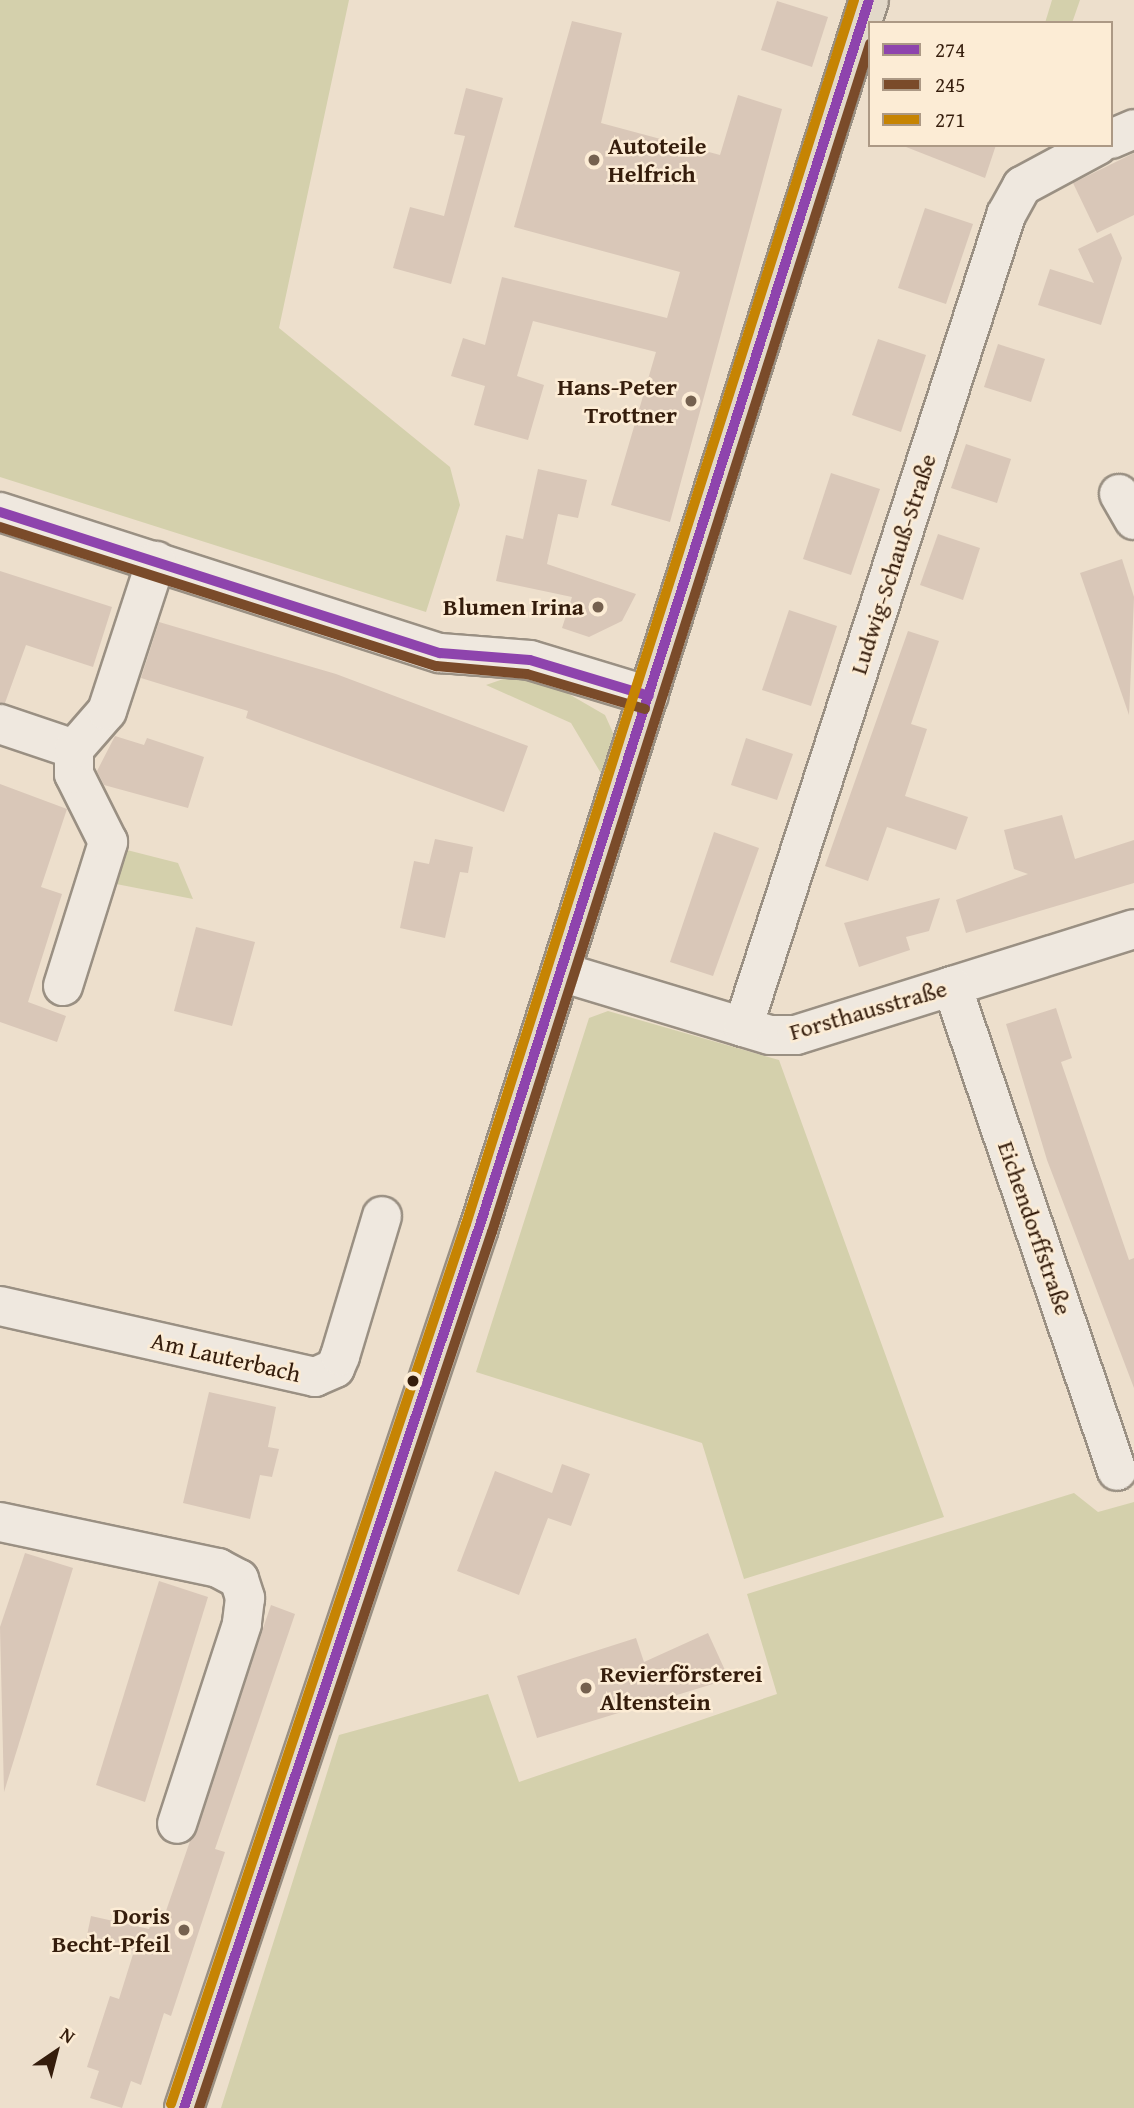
<!DOCTYPE html>
<html>
<head>
<meta charset="utf-8">
<style>
  body { margin:0 }
  #map { position:relative; width:1134px; height:2108px; overflow:hidden; background:#eddfcc; font-family:"Gentium Book Plus",serif }
  div>[style] { position:absolute }
  [style*='--x'] { left:calc(var(--x)*1px); top:calc(var(--y)*1px); width:calc(var(--w)*1px); rotate:calc(var(--a)*1deg) }
  .green>* { inset:0; background:#d4d0ac }
  .building>* { inset:0; background:#d9c7b8 }
  .roads { filter:drop-shadow(2px 0 #9a9083) drop-shadow(-2px 0 #9a9083) drop-shadow(0 2px #9a9083) drop-shadow(0 -2px #9a9083) }
  .minor>* { height:38px; margin:-19px; padding:0 19px; transform-origin:19px; border-radius:19px; background:#efe8df }
  .major>* { height:38px; margin:-19px; padding:0 19px; transform-origin:19px; border-radius:19px; background:#e2d8c9 }
  .bus-1>* { height:10px; margin:-5px; padding:0 5px; transform-origin:5px; border-radius:5px; background:#8e44ad }
  .bus-2>* { height:10px; margin:-5px; padding:0 5px; transform-origin:5px; border-radius:5px; background:#7a4b2a }
  .bus-3>* { height:10px; margin:-5px; padding:0 5px; transform-origin:5px; border-radius:5px; background:#c68403 }
  .dots>* { width:19px; height:19px; translate:-50% -50%; box-sizing:border-box; border:4px solid #fcecd5; border-radius:50% }
  span { translate:-50% -50%; white-space:nowrap; text-align:center; line-height:1.15; -webkit-text-stroke:5px #fcecd5; paint-order:stroke }
  .poi-label { font-size:24px; color:#351d0c; font-weight:700 }
  .left { translate:0 -50%; text-align:left }
  .right { translate:-100% -50%; text-align:right }
  .street-label { font-size:24px; color:#351d0c }
  .legend { position:absolute; left:868px; top:21px; width:245px; height:126px; box-sizing:border-box; background:#fcecd5; border:2px solid #ac9985; margin:0; padding:9px 12px; list-style:none; font-size:21px; color:#351d0c }
  .legend li { display:flex; align-items:center; gap:14px; height:35px }
  .legend b { width:35px; border:2px solid #ac9985 }
  .north { position:absolute; left:21px; top:2017px; width:70px; height:70px; -webkit-text-stroke:5px #fcecd5; paint-order:stroke; rotate:35deg; font-size:19px; font-weight:700; line-height:28px; text-align:center; color:#351d0c }
  .north::after { content:''; display:block; margin:auto; width:24px; height:32px; background:#351d0c; clip-path:polygon(50% 0,100% 100%,50% 72%,0 100%) }
</style>
</head>
<body>
<div id="map">
  <div class="green">
    <div style="clip-path:polygon(0 0,349px 0,279px 328px,450px 467px,460px 505px,426px 612px,0 477px)"></div>
    <div style="clip-path:polygon(1052px 0,1080px 0,1072px 23px,1045px 23px)"></div>
    <div style="clip-path:polygon(509px 677px,555px 686px,605px 715px,614px 735px,602px 775px,571px 723px,486px 685px)"></div>
    <div style="clip-path:polygon(119px 848px,178px 863px,193px 899px,111px 883px)"></div>
    <div style="clip-path:polygon(608px 1011px,779px 1060px,944px 1517px,744px 1579px,702px 1443px,476px 1372px,589px 1018px)"></div>
    <div style="clip-path:polygon(1074px 1493px,1098px 1512px,1134px 1502px,1134px 2108px,221px 2108px,339px 1735px,488px 1694px,519px 1782px,777px 1694px,747px 1594px)"></div>
  </div>
  <div class="building">
    <div style="clip-path:polygon(777px 1px,828px 17px,812px 67px,761px 50px)"></div>
    <div style="clip-path:polygon(572px 21px,622px 33px,601px 123px,720px 155px,738px 95px,782px 109px,670px 522px,611px 505px,656px 352px,533px 321px,517px 376px,544px 385px,528px 440px,474px 425px,485px 386px,451px 376px,463px 338px,485px 345px,502px 277px,667px 318px,680px 272px,514px 227px)"></div>
    <div style="clip-path:polygon(466px 88px,503px 98px,451px 284px,393px 268px,410px 207px,444px 216px,465px 136px,454px 134px)"></div>
    <div style="clip-path:polygon(901px 145px,996px 145px,985px 178px)"></div>
    <div style="clip-path:polygon(1134px 153px,1134px 215px,1097px 233px,1073px 183px)"></div>
    <div style="clip-path:polygon(925px 208px,973px 224px,946px 304px,898px 288px)"></div>
    <div style="clip-path:polygon(1111px 233px,1122px 258px,1101px 325px,1038px 305px,1050px 269px,1094px 283px,1078px 249px)"></div>
    <div style="clip-path:polygon(878px 339px,926px 355px,901px 432px,852px 415px)"></div>
    <div style="clip-path:polygon(998px 344px,1045px 359px,1031px 402px,984px 387px)"></div>
    <div style="clip-path:polygon(966px 444px,1011px 459px,997px 503px,951px 488px)"></div>
    <div style="clip-path:polygon(538px 469px,587px 480px,578px 518px,558px 514px,547px 564px,636px 594px,622px 621px,589px 637px,562px 628px,572px 597px,496px 581px,506px 535px,523px 539px)"></div>
    <div style="clip-path:polygon(831px 473px,880px 489px,851px 575px,803px 559px)"></div>
    <div style="clip-path:polygon(938px 534px,980px 548px,963px 600px,920px 585px)"></div>
    <div style="clip-path:polygon(1122px 559px,1134px 597px,1129px 715px,1080px 573px)"></div>
    <div style="clip-path:polygon(0 571px,112px 607px,93px 667px,26px 645px,5px 703px,0 703px)"></div>
    <div style="clip-path:polygon(789px 610px,837px 626px,811px 706px,762px 690px)"></div>
    <div style="clip-path:polygon(159px 622px,336px 674px,528px 746px,504px 812px,246px 718px,248px 711px,141px 678px)"></div>
    <div style="clip-path:polygon(908px 631px,939px 641px,911px 724px,927px 729px,905px 796px,968px 817px,956px 850px,887px 827px,868px 881px,825px 866px)"></div>
    <div style="clip-path:polygon(115px 736px,144px 745px,147px 738px,204px 757px,188px 808px,104px 785px,97px 771px)"></div>
    <div style="clip-path:polygon(746px 738px,793px 754px,777px 800px,731px 785px)"></div>
    <div style="clip-path:polygon(0 784px,67px 809px,41px 887px,62px 894px,28px 1002px,66px 1016px,57px 1042px,0 1022px)"></div>
    <div style="clip-path:polygon(1062px 815px,1075px 859px,1134px 840px,1134px 883px,966px 933px,956px 900px,1028px 874px,1014px 869px,1004px 830px)"></div>
    <div style="clip-path:polygon(714px 832px,759px 848px,713px 976px,670px 962px)"></div>
    <div style="clip-path:polygon(435px 839px,473px 847px,468px 873px,460px 872px,445px 938px,400px 928px,414px 861px,429px 864px)"></div>
    <div style="clip-path:polygon(940px 898px,929px 931px,906px 937px,910px 950px,859px 967px,844px 923px)"></div>
    <div style="clip-path:polygon(196px 927px,255px 942px,232px 1026px,174px 1011px)"></div>
    <div style="clip-path:polygon(1056px 1008px,1072px 1058px,1061px 1062px,1129px 1260px,1134px 1258px,1134px 1388px,1047px 1160px,1006px 1024px)"></div>
    <div style="clip-path:polygon(209px 1392px,276px 1407px,268px 1447px,279px 1449px,272px 1477px,260px 1475px,250px 1519px,183px 1503px)"></div>
    <div style="clip-path:polygon(562px 1464px,590px 1474px,571px 1526px,548px 1518px,519px 1595px,457px 1571px,495px 1471px,552px 1493px)"></div>
    <div style="clip-path:polygon(25px 1553px,73px 1568px,4px 1792px,0 1627px)"></div>
    <div style="clip-path:polygon(159px 1581px,208px 1597px,145px 1802px,96px 1785px)"></div>
    <div style="clip-path:polygon(271px 1605px,295px 1614px,215px 1849px,225px 1852px,171px 2016px,164px 2013px,141px 2085px,131px 2081px,122px 2108px,90px 2098px,99px 2071px,87px 2067px,110px 1996px,119px 1999px,134px 1951px,86px 1940px,91px 1916px,149px 1929px,156px 1910px,166px 1911px)"></div>
    <div style="clip-path:polygon(708px 1633px,729px 1679px,537px 1738px,517px 1676px,636px 1638px,644px 1662px)"></div>
  </div>
  <div class="roads">
    <div class="minor">
      <div style="--x:1111;--y:139;--w:25;--a:-23"></div>
      <div style="--x:1119;--y:494;--w:30;--a:60"></div>
      <div style="--x:0;--y:512;--w:462;--a:17.8"></div>
      <div style="--x:440;--y:653;--w:90;--a:4.4"></div>
      <div style="--x:530;--y:660;--w:124;--a:16.8"></div>
      <div style="--x:0;--y:724;--w:78;--a:18.7"></div>
      <div style="--x:561;--y:972;--w:218;--a:16.8"></div>
      <div style="--x:770;--y:1035;--w:26;--a:0"></div>
      <div style="--x:796;--y:1035;--w:354;--a:-17.4"></div>
      <div style="--x:63;--y:986;--w:151;--a:-72.6"></div>
      <div style="--x:108;--y:842;--w:76;--a:-116.6"></div>
      <div style="--x:74;--y:774;--w:25;--a:-90"></div>
      <div style="--x:74;--y:749;--w:50;--a:-49"></div>
      <div style="--x:107;--y:711;--w:158;--a:-71.9"></div>
      <div style="--x:952;--y:986;--w:512;--a:71.21"></div>
      <div style="--x:743;--y:1027;--w:854;--a:-72.05"></div>
      <div style="--x:1006;--y:215;--w:33;--a:-61"></div>
      <div style="--x:1022;--y:186;--w:86;--a:-28.3"></div>
      <div style="--x:0;--y:1306;--w:323;--a:12.7"></div>
      <div style="--x:315;--y:1377;--w:22;--a:-24"></div>
      <div style="--x:335;--y:1368;--w:13;--a:-67"></div>
      <div style="--x:340;--y:1356;--w:146;--a:-73.3"></div>
      <div style="--x:0;--y:1522;--w:223;--a:11.9"></div>
      <div style="--x:218;--y:1568;--w:24;--a:28"></div>
      <div style="--x:239;--y:1579;--w:20;--a:72"></div>
      <div style="--x:245;--y:1598;--w:26;--a:97"></div>
      <div style="--x:242;--y:1624;--w:210;--a:108"></div>
    </div>
    <div class="major">
      <div style="--x:184;--y:2108;--w:928;--a:-71.47"></div>
      <div style="--x:479;--y:1228;--w:1288;--a:-72.38"></div>
    </div>
  </div>
  <div class="bus-1">
    <div style="--x:0;--y:512;--w:462;--a:17.8"></div>
    <div style="--x:440;--y:653;--w:90;--a:4.4"></div>
    <div style="--x:530;--y:660;--w:124;--a:16.8"></div>
    <div style="--x:184;--y:2108;--w:928;--a:-71.47"></div>
    <div style="--x:479;--y:1228;--w:1288;--a:-72.38"></div>
  </div>
  <div class="bus-2">
    <div style="--x:0;--y:527;--w:458;--a:17.7"></div>
    <div style="--x:436;--y:666;--w:91;--a:5"></div>
    <div style="--x:527;--y:674;--w:123;--a:16.5"></div>
    <div style="--x:199;--y:2108;--w:924;--a:-71.51"></div>
    <div style="--x:492;--y:1232;--w:1247;--a:-72.35"></div>
  </div>
  <div class="bus-3">
    <div style="--x:171;--y:2104;--w:928;--a:-71.47"></div>
    <div style="--x:466;--y:1224;--w:1284;--a:-72.41"></div>
  </div>
  <div class="dots">
    <div style="left:594px;top:160px;background:#75614f"></div>
    <div style="left:691px;top:401px;background:#75614f"></div>
    <div style="left:598px;top:607px;background:#75614f"></div>
    <div style="left:413px;top:1381px;background:#351d0c"></div>
    <div style="left:586px;top:1688px;background:#75614f"></div>
    <div style="left:184px;top:1930px;background:#75614f"></div>
  </div>
  <div class="poi-label">
    <span class="left" style="left:608px;top:160px">Autoteile<br>Helfrich</span>
    <span class="right" style="left:677px;top:401px">Hans-Peter<br>Trottner</span>
    <span class="right" style="left:584px;top:607px">Blumen Irina</span>
    <span class="left" style="left:600px;top:1688px">Revierförsterei<br>Altenstein</span>
    <span class="right" style="left:170px;top:1930px">Doris<br>Becht-Pfeil</span>
  </div>
  <div class="street-label">
    <span style="left:893px;top:564px;rotate:-72deg">Ludwig-Schauß-Straße</span>
    <span style="left:868px;top:1010px;rotate:-16deg">Forsthausstraße</span>
    <span style="left:1035px;top:1228px;rotate:71deg">Eichendorffstraße</span>
    <span style="left:226px;top:1357px;rotate:13deg">Am Lauterbach</span>
  </div>
  <ul class="legend">
  <li><b style="height:9px;background:#8e44ad"></b>274</li>
  <li><b style="height:9px;background:#7a4b2a"></b>245</li>
  <li><b style="height:9px;background:#c68403"></b>271</li>
  </ul>
  <div class="north">N</div>
</div>
</body>
</html>
